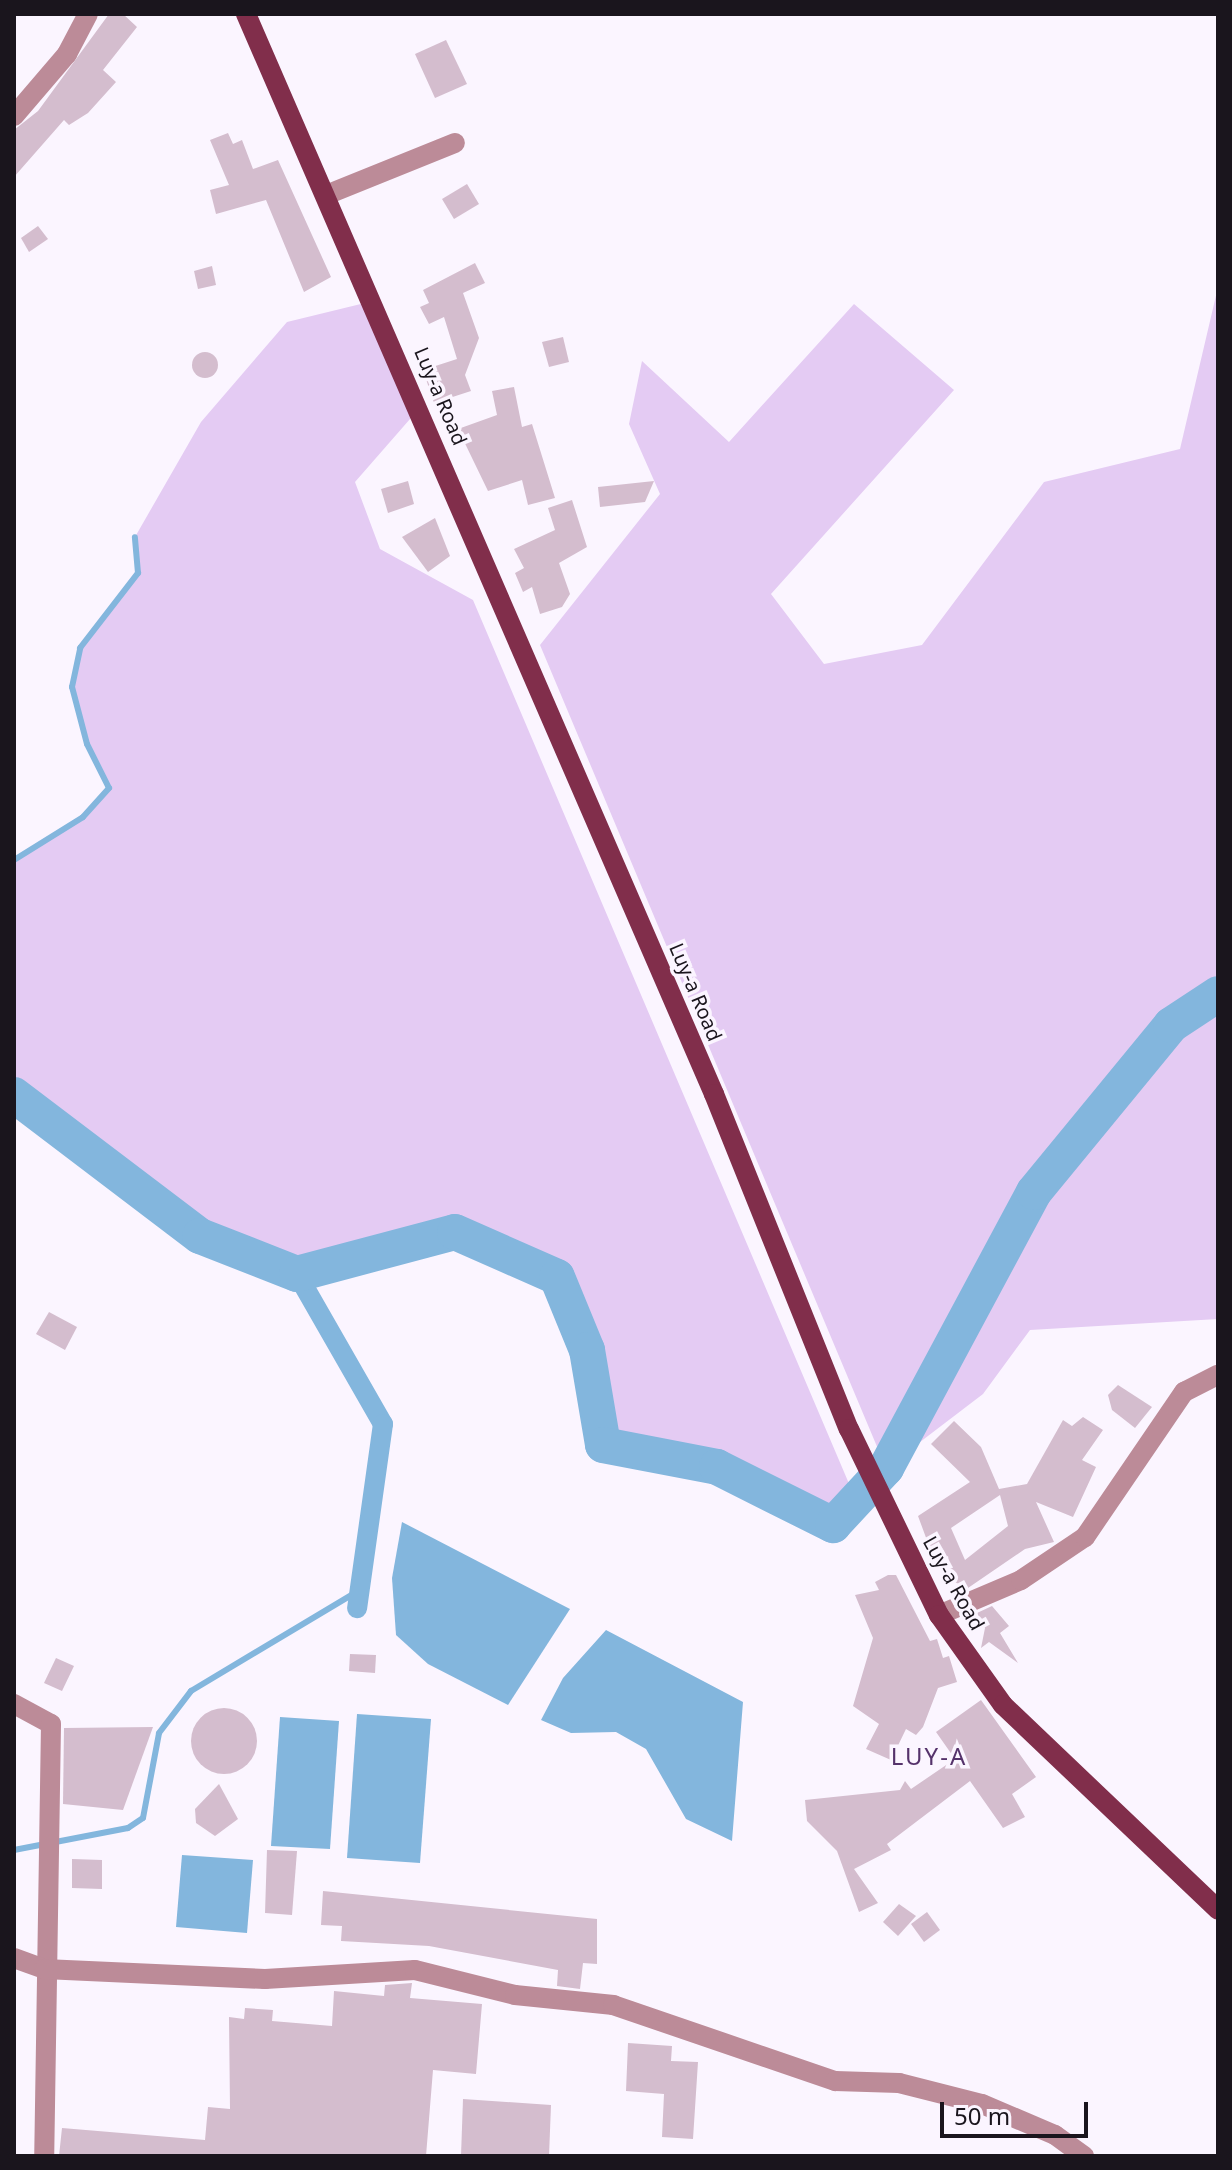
<!DOCTYPE html>
<html>
<head>
<meta charset="utf-8">
<style>
  body { margin:0 }
  #map { position:relative; width:1232px; height:2170px; overflow:hidden; background:#fbf5ff; font-family:"Noto Sans",sans-serif }
  div>[style] { position:absolute }
  [style*='--x'] { left:calc(var(--x)*1px); top:calc(var(--y)*1px); width:calc(var(--w)*1px); rotate:calc(var(--a)*1deg) }
  .green>* { inset:0; background:#e4cbf3 }
  .water>* { inset:0; background:#83b6dd }
  .stream>* { height:6px; margin:-3px; padding:0 3px; transform-origin:3px; border-radius:3px; background:#83b6dd }
  .canal>* { height:20px; margin:-10px; padding:0 10px; transform-origin:10px; border-radius:10px; background:#83b6dd }
  .river>* { height:36px; margin:-18px; padding:0 18px; transform-origin:18px; border-radius:18px; background:#83b6dd }
  .building>* { inset:0; background:#d4bdce }
  .round { border-radius:50% }
  .minor>* { height:20px; margin:-10px; padding:0 10px; transform-origin:10px; border-radius:10px; background:#bc8b98 }
  .major>* { height:20px; margin:-10px; padding:0 10px; transform-origin:10px; border-radius:10px; background:#812e4b }
  span { translate:-50% -50%; white-space:nowrap; text-align:center; line-height:1.15; -webkit-text-stroke:7px #fbf5ff; paint-order:stroke }
  .street-label { font-size:20px; color:#1a151d }
  .quarter-label { font-size:24px; color:#55326b; letter-spacing:2px }
  .frame { position:absolute; inset:0; border:16px solid #1a151d; pointer-events:none }
  .scale { position:absolute; left:940px; top:2102px; width:148px; height:36px; box-sizing:border-box; border:4px solid #1a151d; border-top:0; padding-left:10px; font-size:24px; line-height:28px; white-space:nowrap; color:#1a151d; -webkit-text-stroke:6px #fbf5ff; paint-order:stroke }
</style>
</head>
<body>
<div id="map">
  <div class="green">
    <div style="clip-path:polygon(1218px 287px,1218px 1319px,1030px 1330px,983px 1394px,886px 1468px,540px 645px,660px 494px,629px 424px,642px 361px,729px 442px,854px 304px,954px 390px,771px 594px,824px 664px,922px 645px,1044px 482px,1180px 449px)"></div>
    <div style="clip-path:polygon(369px 302px,417px 411px,355px 482px,380px 549px,473px 600px,850px 1486px,855px 1499px,833px 1525px,717px 1467px,603px 1445px,587px 1350px,557px 1277px,455px 1232px,297px 1274px,200px 1236px,14px 1095px,14px 860px,83px 817px,109px 788px,87px 744px,72px 687px,80px 648px,138px 573px,135px 537px,201px 422px,287px 322px)"></div>
  </div>
  <div class="water">
    <div style="clip-path:polygon(402px 1522px,570px 1609px,508px 1705px,428px 1664px,396px 1635px,392px 1578px)"></div>
    <div style="clip-path:polygon(606px 1630px,743px 1702px,732px 1841px,686px 1819px,646px 1749px,616px 1732px,571px 1733px,541px 1720px,563px 1678px)"></div>
    <div style="clip-path:polygon(357px 1714px,431px 1719px,420px 1863px,347px 1858px)"></div>
    <div style="clip-path:polygon(280px 1717px,339px 1721px,330px 1849px,271px 1846px)"></div>
    <div style="clip-path:polygon(182px 1855px,253px 1860px,247px 1933px,176px 1927px)"></div>
  </div>
  <div class="stream">
    <div style="--x:14;--y:860;--w:81;--a:-31.9"></div>
    <div style="--x:83;--y:817;--w:39;--a:-48"></div>
    <div style="--x:109;--y:788;--w:49;--a:-116.6"></div>
    <div style="--x:87;--y:744;--w:59;--a:-104.7"></div>
    <div style="--x:72;--y:687;--w:40;--a:-78"></div>
    <div style="--x:80;--y:648;--w:95;--a:-52.3"></div>
    <div style="--x:138;--y:573;--w:36;--a:-95"></div>
    <div style="--x:14;--y:1850;--w:116;--a:-10.9"></div>
    <div style="--x:128;--y:1828;--w:18;--a:-34"></div>
    <div style="--x:143;--y:1818;--w:86;--a:-79.3"></div>
    <div style="--x:159;--y:1733;--w:53;--a:-52.7"></div>
    <div style="--x:191;--y:1691;--w:197;--a:-30.9"></div>
  </div>
  <div class="canal">
    <div style="--x:297;--y:1274;--w:173;--a:60.2"></div>
    <div style="--x:383;--y:1424;--w:186;--a:98"></div>
  </div>
  <div class="river">
    <div style="--x:14;--y:1095;--w:233;--a:37.2"></div>
    <div style="--x:200;--y:1236;--w:104;--a:21.4"></div>
    <div style="--x:297;--y:1274;--w:163;--a:-14.9"></div>
    <div style="--x:455;--y:1232;--w:111;--a:23.8"></div>
    <div style="--x:557;--y:1277;--w:79;--a:67.7"></div>
    <div style="--x:587;--y:1350;--w:96;--a:80.4"></div>
    <div style="--x:603;--y:1445;--w:116;--a:10.9"></div>
    <div style="--x:717;--y:1467;--w:130;--a:26.6"></div>
    <div style="--x:833;--y:1525;--w:78;--a:-47.1"></div>
    <div style="--x:886;--y:1468;--w:313;--a:-61.8"></div>
    <div style="--x:1034;--y:1192;--w:216;--a:-50.6"></div>
    <div style="--x:1171;--y:1025;--w:56;--a:-33.4"></div>
  </div>
  <div class="building">
    <div style="clip-path:polygon(109px 14px,123px 14px,137px 27px,103px 70px,116px 82px,88px 113px,69px 125px,64px 120px,14px 177px,14px 130px,38px 111px)"></div>
    <div style="clip-path:polygon(446px 40px,467px 84px,435px 98px,415px 54px)"></div>
    <div style="clip-path:polygon(228px 133px,233px 144px,242px 140px,253px 169px,278px 160px,331px 277px,304px 292px,266px 200px,216px 214px,210px 190px,229px 185px,210px 140px)"></div>
    <div style="clip-path:polygon(467px 184px,479px 204px,454px 219px,442px 199px)"></div>
    <div style="clip-path:polygon(38px 226px,48px 239px,29px 252px,21px 238px)"></div>
    <div style="clip-path:polygon(475px 263px,485px 283px,463px 293px,479px 338px,465px 375px,471px 391px,434px 403px,423px 370px,457px 359px,444px 317px,429px 324px,420px 307px,429px 303px,423px 290px)"></div>
    <div style="clip-path:polygon(212px 266px,216px 285px,198px 289px,194px 271px)"></div>
    <div style="clip-path:polygon(563px 337px,569px 362px,549px 367px,542px 342px)"></div>
    <div class="round" style="left:192px;top:352px;width:26px;height:26px"></div>
    <div style="clip-path:polygon(514px 387px,522px 427px,532px 424px,555px 498px,528px 505px,522px 480px,488px 491px,458px 429px,497px 415px,492px 391px)"></div>
    <div style="clip-path:polygon(408px 481px,414px 504px,388px 513px,381px 489px)"></div>
    <div style="clip-path:polygon(654px 481px,645px 502px,600px 507px,598px 487px)"></div>
    <div style="clip-path:polygon(572px 500px,587px 547px,559px 563px,570px 594px,562px 607px,540px 614px,532px 587px,523px 592px,515px 573px,524px 568px,514px 549px,555px 530px,548px 508px)"></div>
    <div style="clip-path:polygon(435px 518px,450px 556px,428px 572px,402px 537px)"></div>
    <div style="clip-path:polygon(49px 1312px,77px 1327px,65px 1350px,36px 1334px)"></div>
    <div style="clip-path:polygon(1118px 1385px,1152px 1407px,1135px 1428px,1112px 1410px,1108px 1395px)"></div>
    <div style="clip-path:polygon(evenodd,1083px 1417px,1103px 1430px,1082px 1460px,1096px 1467px,1073px 1517px,1036px 1502px,1054px 1542px,1025px 1549px,968px 1588px,952px 1581px,948px 1556px,935px 1562px,918px 1516px,970px 1482px,931px 1444px,954px 1421px,981px 1447px,999px 1489px,1027px 1484px,1063px 1420px,1072px 1426px,1083px 1417px,1000px 1495px,1008px 1526px,965px 1560px,951px 1528px,1000px 1495px)"></div>
    <div style="clip-path:polygon(888px 1575px,896px 1575px,930px 1641px,937px 1639px,943px 1658px,949px 1656px,957px 1682px,938px 1688px,923px 1727px,916px 1735px,906px 1729px,891px 1760px,866px 1749px,879px 1724px,853px 1706px,873px 1638px,855px 1595px,879px 1590px,875px 1582px)"></div>
    <div style="clip-path:polygon(992px 1606px,1009px 1626px,1000px 1633px,1018px 1663px,989px 1642px,981px 1648px,985px 1628px,977px 1613px)"></div>
    <div style="clip-path:polygon(350px 1654px,376px 1655px,375px 1673px,349px 1671px)"></div>
    <div style="clip-path:polygon(56px 1658px,74px 1666px,62px 1691px,44px 1683px)"></div>
    <div style="clip-path:polygon(981px 1700px,1036px 1777px,1012px 1794px,1025px 1817px,1003px 1828px,970px 1781px,887px 1844px,891px 1850px,854px 1869px,878px 1903px,859px 1912px,837px 1851px,807px 1821px,805px 1800px,900px 1790px,905px 1781px,911px 1789px,955px 1759px,936px 1732px)"></div>
    <div class="round" style="left:191px;top:1708px;width:66px;height:66px"></div>
    <div style="clip-path:polygon(153px 1727px,123px 1810px,63px 1804px,64px 1728px)"></div>
    <div style="clip-path:polygon(219px 1784px,238px 1819px,215px 1836px,196px 1823px,195px 1809px)"></div>
    <div style="clip-path:polygon(267px 1850px,297px 1851px,292px 1915px,265px 1913px)"></div>
    <div style="clip-path:polygon(72px 1859px,102px 1860px,102px 1889px,72px 1888px)"></div>
    <div style="clip-path:polygon(323px 1891px,597px 1919px,597px 1964px,583px 1963px,580px 1989px,557px 1986px,558px 1970px,429px 1946px,341px 1941px,342px 1926px,321px 1925px)"></div>
    <div style="clip-path:polygon(899px 1904px,916px 1916px,898px 1936px,883px 1922px)"></div>
    <div style="clip-path:polygon(927px 1912px,940px 1930px,924px 1942px,911px 1924px)"></div>
    <div style="clip-path:polygon(412px 1983px,410px 1998px,482px 2004px,476px 2074px,433px 2070px,426px 2156px,59px 2156px,62px 2128px,205px 2140px,208px 2107px,230px 2109px,229px 2017px,244px 2019px,245px 2008px,273px 2010px,272px 2021px,332px 2026px,334px 1991px,384px 1996px,385px 1985px)"></div>
    <div style="clip-path:polygon(628px 2043px,672px 2046px,671px 2061px,698px 2062px,693px 2139px,662px 2137px,664px 2094px,626px 2091px)"></div>
    <div style="clip-path:polygon(463px 2099px,551px 2105px,549px 2156px,461px 2156px)"></div>
  </div>
  <div class="minor">
    <div style="--x:14;--y:116;--w:82;--a:-49.5"></div>
    <div style="--x:67;--y:54;--w:45;--a:-62.3"></div>
    <div style="--x:326;--y:195;--w:139;--a:-22"></div>
    <div style="--x:939;--y:1615;--w:89;--a:-23.1"></div>
    <div style="--x:1021;--y:1580;--w:77;--a:-33.9"></div>
    <div style="--x:1085;--y:1537;--w:176;--a:-55.7"></div>
    <div style="--x:1184;--y:1392;--w:38;--a:-27"></div>
    <div style="--x:14;--y:1704;--w:42;--a:28.4"></div>
    <div style="--x:51;--y:1724;--w:432;--a:90.9"></div>
    <div style="--x:14;--y:1958;--w:32;--a:20"></div>
    <div style="--x:44;--y:1969;--w:221;--a:2.6"></div>
    <div style="--x:265;--y:1979;--w:150;--a:-3.4"></div>
    <div style="--x:415;--y:1970;--w:103;--a:14"></div>
    <div style="--x:515;--y:1995;--w:99;--a:5.8"></div>
    <div style="--x:613;--y:2005;--w:235;--a:18.9"></div>
    <div style="--x:835;--y:2081;--w:64;--a:1.8"></div>
    <div style="--x:899;--y:2083;--w:86;--a:14.2"></div>
    <div style="--x:982;--y:2104;--w:79;--a:23"></div>
    <div style="--x:1055;--y:2135;--w:36;--a:36"></div>
  </div>
  <div class="major">
    <div style="--x:246;--y:14;--w:1177;--a:66.57"></div>
    <div style="--x:714;--y:1094;--w:361;--a:68.1"></div>
    <div style="--x:849;--y:1429;--w:207;--a:64.2"></div>
    <div style="--x:939;--y:1615;--w:110;--a:54.6"></div>
    <div style="--x:1003;--y:1705;--w:297;--a:43.6"></div>
  </div>
  <div class="street-label">
    <span style="left:441px;top:396px;rotate:67deg">Luy-a Road</span>
    <span style="left:696px;top:992px;rotate:67deg">Luy-a Road</span>
    <span style="left:954px;top:1583px;rotate:61deg">Luy-a Road</span>
  </div>
  <div class="quarter-label">
    <span style="left:929px;top:1756px">LUY-A</span>
  </div>
  <div class="frame"></div>
  <div class="scale">50 m</div>
</div>
</body>
</html>
